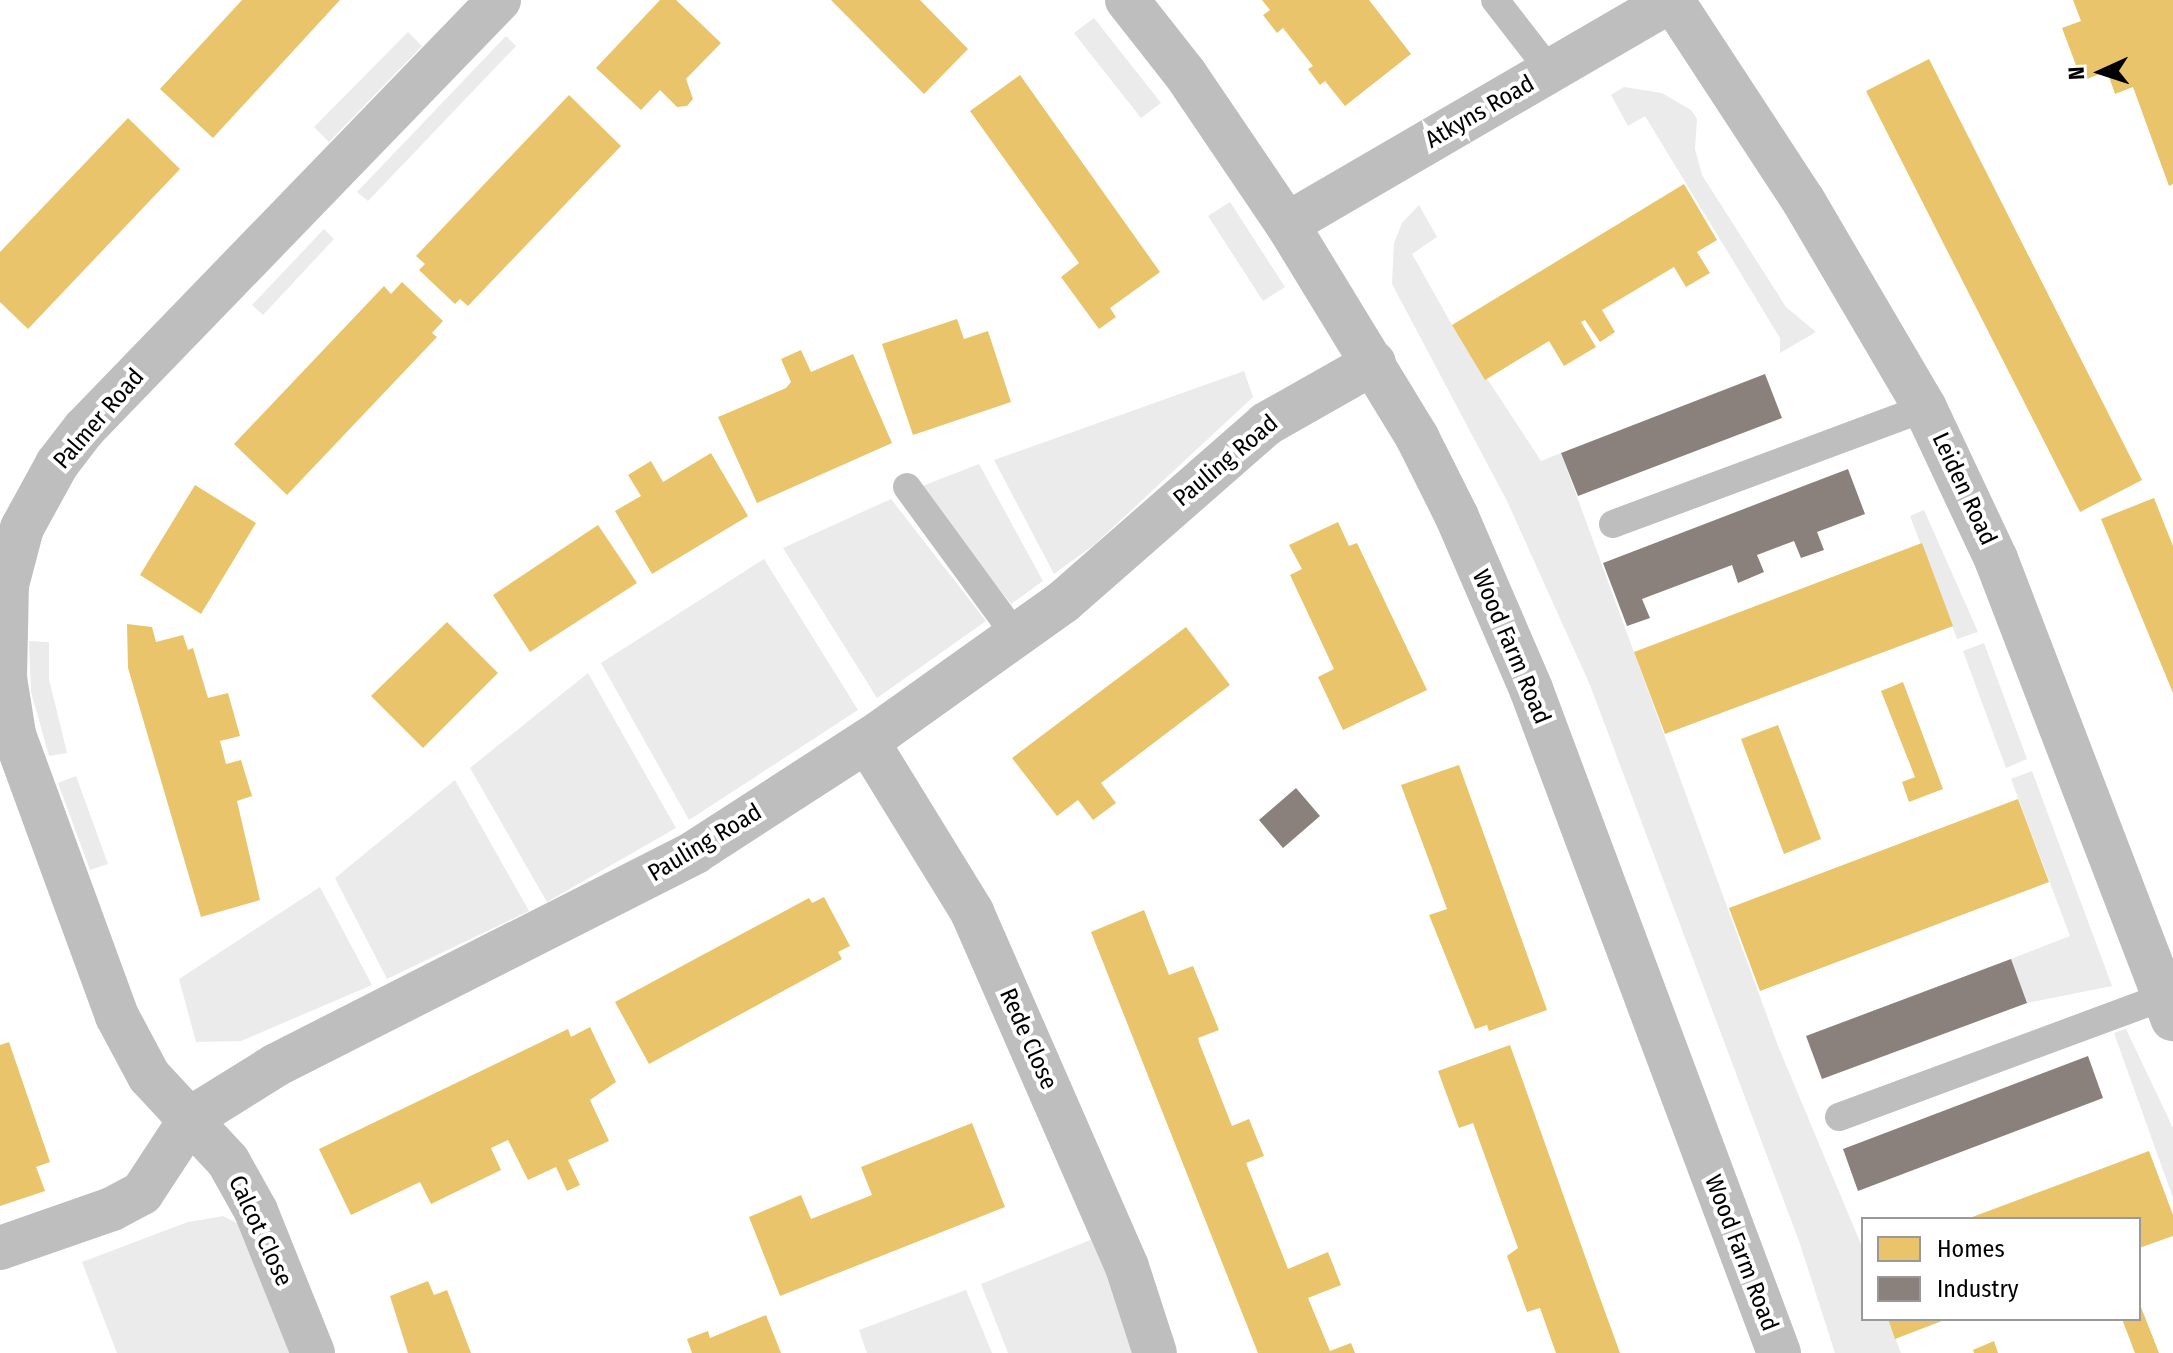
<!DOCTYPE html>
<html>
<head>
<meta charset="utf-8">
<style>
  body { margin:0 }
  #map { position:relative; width:2173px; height:1353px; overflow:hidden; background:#fff; font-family:"Fira Sans Condensed",sans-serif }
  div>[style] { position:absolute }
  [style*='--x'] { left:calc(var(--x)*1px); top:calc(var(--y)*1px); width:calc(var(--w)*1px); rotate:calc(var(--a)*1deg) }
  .green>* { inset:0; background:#ebebeb }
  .homes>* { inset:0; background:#e9c46a }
  .industry>* { inset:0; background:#8a817c }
  .lane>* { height:28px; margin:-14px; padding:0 14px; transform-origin:14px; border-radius:14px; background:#bebebe }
  .street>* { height:44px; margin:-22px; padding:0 22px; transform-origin:22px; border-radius:22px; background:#bebebe }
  span { translate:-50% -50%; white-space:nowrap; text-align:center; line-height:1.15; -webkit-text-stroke:8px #fff; paint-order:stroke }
  .street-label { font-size:24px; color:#000 }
  .legend { position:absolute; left:1861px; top:1217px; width:280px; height:104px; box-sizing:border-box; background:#fff; border:2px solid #999; margin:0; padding:10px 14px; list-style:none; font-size:24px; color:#000 }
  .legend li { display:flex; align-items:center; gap:16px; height:40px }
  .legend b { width:40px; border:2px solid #999 }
  .north { position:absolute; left:2061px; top:32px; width:80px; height:80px; -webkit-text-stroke:6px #fff; paint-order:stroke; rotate:267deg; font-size:22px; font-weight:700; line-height:32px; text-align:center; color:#000 }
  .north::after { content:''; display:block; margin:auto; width:28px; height:36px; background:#000; clip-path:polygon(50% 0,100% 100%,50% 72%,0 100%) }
</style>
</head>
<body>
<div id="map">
  <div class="green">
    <div style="clip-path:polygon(1094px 18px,1161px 103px,1141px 118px,1074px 33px)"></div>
    <div style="clip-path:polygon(408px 32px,422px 46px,329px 142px,314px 127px)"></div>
    <div style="clip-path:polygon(506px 36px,516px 46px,368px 201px,357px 192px)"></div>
    <div style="clip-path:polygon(1624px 87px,1662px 93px,1691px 110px,1697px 119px,1695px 149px,1702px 175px,1786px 307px,1816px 332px,1780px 353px,1780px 338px,1645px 116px,1628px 126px,1611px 95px)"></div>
    <div style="clip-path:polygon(1230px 202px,1285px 287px,1263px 301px,1208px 216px)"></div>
    <div style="clip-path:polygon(1419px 205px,1437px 237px,1412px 254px,1452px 325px,1541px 461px,1561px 453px,1778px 1046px,1863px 1249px,1863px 1319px,1888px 1319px,1901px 1353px,1835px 1353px,1799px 1241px,1590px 685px,1507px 501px,1392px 284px,1394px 243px,1402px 223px)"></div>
    <div style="clip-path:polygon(324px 229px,334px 239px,263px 315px,252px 305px)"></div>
    <div style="clip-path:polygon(1244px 371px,1253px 397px,1094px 545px,1054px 574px,994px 460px)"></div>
    <div style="clip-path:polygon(979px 464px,1043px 581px,1011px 604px,920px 487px)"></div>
    <div style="clip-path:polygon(891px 499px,986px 621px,877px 698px,783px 548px)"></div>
    <div style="clip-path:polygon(1924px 510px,1978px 632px,1957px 639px,1910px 516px)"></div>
    <div style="clip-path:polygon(764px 559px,858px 710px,689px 820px,601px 663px)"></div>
    <div style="clip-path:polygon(29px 641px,49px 642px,49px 679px,67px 753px,49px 756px,31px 692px)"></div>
    <div style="clip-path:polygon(1984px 643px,2027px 759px,2006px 768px,1963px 651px)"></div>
    <div style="clip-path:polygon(588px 673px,676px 828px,547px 902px,470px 768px)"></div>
    <div style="clip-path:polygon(2032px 771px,2112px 986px,2027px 1003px,2011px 959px,2070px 936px,2011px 779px)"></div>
    <div style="clip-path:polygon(76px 776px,108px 864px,90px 870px,58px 783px)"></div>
    <div style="clip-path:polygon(455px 780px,529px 911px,387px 979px,335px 878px)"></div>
    <div style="clip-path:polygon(320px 887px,372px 985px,241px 1041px,196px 1042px,179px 979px)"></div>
    <div style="clip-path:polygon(2126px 1029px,2173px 1128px,2173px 1198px,2114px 1033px)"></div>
    <div style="clip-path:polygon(223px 1216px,239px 1224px,291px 1353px,117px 1353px,82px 1262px,188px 1222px)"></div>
    <div style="clip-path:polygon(1095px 1238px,1133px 1353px,1008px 1353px,981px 1284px)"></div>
    <div style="clip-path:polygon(966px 1290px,992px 1353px,867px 1353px,859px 1330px)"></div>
  </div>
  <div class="homes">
    <div style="clip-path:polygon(242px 0,340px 0,213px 138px,160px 89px)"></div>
    <div style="clip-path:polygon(660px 0,676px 0,721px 43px,686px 79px,693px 99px,687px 106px,677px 107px,660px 90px,641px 110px,596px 68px)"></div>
    <div style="clip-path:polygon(831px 0,920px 0,968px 49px,924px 94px)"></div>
    <div style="clip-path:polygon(1262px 0,1369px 0,1411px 54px,1345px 106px,1325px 81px,1320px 85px,1308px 69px,1313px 66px,1283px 28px,1277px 33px,1263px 15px,1270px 10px)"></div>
    <div style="clip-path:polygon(2073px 0,2173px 0,2173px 184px,2169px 186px,2133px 87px,2115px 94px,2107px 71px,2082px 81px,2062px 28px,2081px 21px)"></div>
    <div style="clip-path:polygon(1929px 59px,2142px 480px,2080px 512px,1866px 91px)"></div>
    <div style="clip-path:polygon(1020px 75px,1160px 272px,1110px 308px,1116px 317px,1099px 329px,1061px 277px,1079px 263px,970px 111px)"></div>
    <div style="clip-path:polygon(569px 95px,621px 146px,468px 306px,460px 299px,455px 304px,419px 270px,425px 264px,416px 256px)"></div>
    <div style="clip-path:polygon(128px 118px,180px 169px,28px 329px,0 302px,0 252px)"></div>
    <div style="clip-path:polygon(1684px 184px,1717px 240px,1697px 252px,1710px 273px,1686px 287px,1674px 267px,1602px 310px,1615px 332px,1600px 342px,1585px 320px,1581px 322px,1596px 347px,1564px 366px,1549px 341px,1485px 380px,1452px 325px)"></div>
    <div style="clip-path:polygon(402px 282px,443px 321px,432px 333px,437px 337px,287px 495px,234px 444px,384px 286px,391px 294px)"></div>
    <div style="clip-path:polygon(957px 319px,964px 339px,988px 331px,1011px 402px,913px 435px,882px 344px)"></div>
    <div style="clip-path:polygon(801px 350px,811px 372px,853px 354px,892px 443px,757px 503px,718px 417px,786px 388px,791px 382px,781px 359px)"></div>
    <div style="clip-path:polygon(711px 453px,748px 516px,652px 574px,615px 511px,641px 496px,628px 475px,651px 461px,663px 482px)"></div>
    <div style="clip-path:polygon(195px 485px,256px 523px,201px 614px,140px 575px)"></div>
    <div style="clip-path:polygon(2154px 498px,2173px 546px,2173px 693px,2101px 519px)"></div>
    <div style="clip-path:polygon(1338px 522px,1349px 546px,1357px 543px,1427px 690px,1343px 730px,1318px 677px,1334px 669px,1290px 575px,1302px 569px,1289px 545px)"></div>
    <div style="clip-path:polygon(598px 525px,637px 583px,530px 652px,493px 595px)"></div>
    <div style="clip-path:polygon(1922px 543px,1953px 626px,1665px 734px,1634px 652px)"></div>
    <div style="clip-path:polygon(447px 622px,498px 673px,423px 748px,371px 696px)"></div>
    <div style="clip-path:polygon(127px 624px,152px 627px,156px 642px,183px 635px,188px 650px,193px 648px,208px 698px,228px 693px,240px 736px,220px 741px,226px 764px,241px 760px,252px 796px,237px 801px,260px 900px,201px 917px,128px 668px)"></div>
    <div style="clip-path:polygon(1186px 627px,1230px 685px,1101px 783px,1116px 803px,1093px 820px,1078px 800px,1057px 816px,1012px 758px)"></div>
    <div style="clip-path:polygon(1903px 682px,1943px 789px,1909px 802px,1902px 782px,1915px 777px,1881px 691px)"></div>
    <div style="clip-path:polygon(1778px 725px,1821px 839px,1784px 854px,1741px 739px)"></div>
    <div style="clip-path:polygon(1459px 765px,1547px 1010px,1489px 1031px,1487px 1025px,1475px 1029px,1429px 915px,1447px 909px,1401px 785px)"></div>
    <div style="clip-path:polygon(2018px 799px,2049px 882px,1760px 991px,1729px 908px)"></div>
    <div style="clip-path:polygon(824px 897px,850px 946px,838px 952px,842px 959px,649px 1064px,615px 1002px,809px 898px,812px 903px)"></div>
    <div style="clip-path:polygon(1144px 910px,1169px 975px,1193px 966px,1219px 1030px,1198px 1038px,1199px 1042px,1232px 1126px,1249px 1119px,1264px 1156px,1246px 1163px,1288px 1269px,1328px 1252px,1341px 1285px,1308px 1298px,1330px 1351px,1351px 1343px,1355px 1353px,1258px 1353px,1091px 932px)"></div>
    <div style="clip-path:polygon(590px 1027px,616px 1082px,590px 1100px,609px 1141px,568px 1160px,580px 1185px,567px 1191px,556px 1167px,528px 1180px,508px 1140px,491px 1148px,501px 1170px,431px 1204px,420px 1182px,351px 1215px,319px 1149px,568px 1029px,571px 1037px)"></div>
    <div style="clip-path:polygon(9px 1042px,50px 1162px,36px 1167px,45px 1191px,0 1206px,0 1045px)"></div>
    <div style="clip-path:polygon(1510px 1045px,1596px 1287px,1620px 1353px,1556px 1353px,1540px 1308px,1527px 1312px,1507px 1256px,1518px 1248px,1473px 1123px,1459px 1128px,1438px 1071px)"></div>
    <div style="clip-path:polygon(972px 1123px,1005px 1207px,780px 1296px,749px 1217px,801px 1195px,811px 1219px,872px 1195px,861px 1167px)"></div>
    <div style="clip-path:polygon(2149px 1151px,2173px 1215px,2173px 1236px,2139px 1248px,2139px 1219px,1967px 1219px)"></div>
    <div style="clip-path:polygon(428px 1281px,434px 1295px,447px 1290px,471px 1353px,408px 1353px,390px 1296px)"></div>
    <div style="clip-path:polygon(2139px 1302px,2159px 1353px,2135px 1353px,2122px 1319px,2139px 1319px)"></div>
    <div style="clip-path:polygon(766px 1315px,781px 1353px,692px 1353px,687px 1339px,708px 1331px,710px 1338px)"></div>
    <div style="clip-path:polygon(1888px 1319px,1947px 1319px,1895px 1339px)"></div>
    <div style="clip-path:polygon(1994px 1341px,1998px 1353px,1974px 1353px,1973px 1350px)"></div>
  </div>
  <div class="industry">
    <div style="clip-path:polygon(1765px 374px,1782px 418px,1578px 496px,1561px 453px)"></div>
    <div style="clip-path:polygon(1848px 469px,1865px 514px,1817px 532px,1824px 550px,1801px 558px,1794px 541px,1757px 555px,1764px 572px,1738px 583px,1732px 565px,1642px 599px,1650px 618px,1627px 626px,1603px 563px)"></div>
    <div style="clip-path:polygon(1296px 788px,1320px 816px,1283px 848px,1259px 820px)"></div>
    <div style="clip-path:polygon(2011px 959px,2027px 1003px,1822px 1079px,1806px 1036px)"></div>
    <div style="clip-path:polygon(2088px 1056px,2103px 1098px,1858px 1191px,1843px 1149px)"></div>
  </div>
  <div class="lane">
    <div style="--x:1495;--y:0;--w:90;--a:52.2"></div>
    <div style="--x:907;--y:487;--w:185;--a:53.8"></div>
    <div style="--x:1613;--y:524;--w:333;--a:-20.4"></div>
    <div style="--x:1839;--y:1117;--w:346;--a:-20.3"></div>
  </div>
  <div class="street">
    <div style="--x:1127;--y:0;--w:95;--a:51.8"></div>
    <div style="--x:1186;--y:75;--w:180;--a:55.9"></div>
    <div style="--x:1287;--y:224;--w:250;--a:58.6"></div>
    <div style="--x:1417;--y:437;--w:89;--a:63.4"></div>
    <div style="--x:1457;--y:517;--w:187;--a:66.7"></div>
    <div style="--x:1531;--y:689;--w:709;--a:69.52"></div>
    <div style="--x:1672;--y:0;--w:239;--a:56.8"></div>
    <div style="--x:1803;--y:200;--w:241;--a:59.6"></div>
    <div style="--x:1925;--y:408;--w:167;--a:64.8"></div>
    <div style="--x:1996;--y:559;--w:493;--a:69"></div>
    <div style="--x:1287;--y:224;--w:445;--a:-30.2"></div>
    <div style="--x:867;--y:741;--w:201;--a:58.4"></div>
    <div style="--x:972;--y:912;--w:387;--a:66.4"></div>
    <div style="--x:1127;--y:1267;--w:90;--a:72"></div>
    <div style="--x:0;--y:1248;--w:119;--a:-19.2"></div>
    <div style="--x:112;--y:1209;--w:34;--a:-28"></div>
    <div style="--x:142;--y:1193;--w:90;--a:-56.8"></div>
    <div style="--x:191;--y:1118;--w:100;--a:-31.9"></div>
    <div style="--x:276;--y:1065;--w:470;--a:-26.9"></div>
    <div style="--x:695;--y:852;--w:223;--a:-32.9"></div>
    <div style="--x:882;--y:731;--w:222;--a:-35.5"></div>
    <div style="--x:1063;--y:602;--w:270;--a:-41.2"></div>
    <div style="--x:1266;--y:424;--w:124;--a:-29.5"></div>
    <div style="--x:313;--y:1353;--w:153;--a:-111.9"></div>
    <div style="--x:256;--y:1211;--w:57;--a:-119.2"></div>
    <div style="--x:228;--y:1161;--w:116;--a:-132.9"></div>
    <div style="--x:149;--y:1076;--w:68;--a:-118.1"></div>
    <div style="--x:117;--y:1016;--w:300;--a:-110.1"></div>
    <div style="--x:14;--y:734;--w:57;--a:-99.1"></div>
    <div style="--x:5;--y:678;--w:93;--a:-88.8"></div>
    <div style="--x:7;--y:585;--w:59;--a:-75.3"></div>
    <div style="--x:22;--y:528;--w:73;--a:-61.3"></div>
    <div style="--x:57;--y:464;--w:44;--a:-52.4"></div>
    <div style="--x:84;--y:429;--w:597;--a:-45.95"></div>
  </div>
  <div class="street-label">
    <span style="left:1480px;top:112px;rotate:-30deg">Atkyns Road</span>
    <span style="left:99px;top:419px;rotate:-49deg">Palmer Road</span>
    <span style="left:1226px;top:461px;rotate:-40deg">Pauling Road</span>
    <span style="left:1964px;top:489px;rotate:65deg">Leiden Road</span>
    <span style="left:1511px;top:647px;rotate:67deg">Wood Farm Road</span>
    <span style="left:705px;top:843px;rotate:-31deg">Pauling Road</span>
    <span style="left:1028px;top:1039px;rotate:66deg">Rede Close</span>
    <span style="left:260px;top:1231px;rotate:65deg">Calcot Close</span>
    <span style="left:1741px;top:1253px;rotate:69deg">Wood Farm Road</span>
  </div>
  <ul class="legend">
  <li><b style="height:22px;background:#e9c46a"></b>Homes</li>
  <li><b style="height:22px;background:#8a817c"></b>Industry</li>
  </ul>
  <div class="north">N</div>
</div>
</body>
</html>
